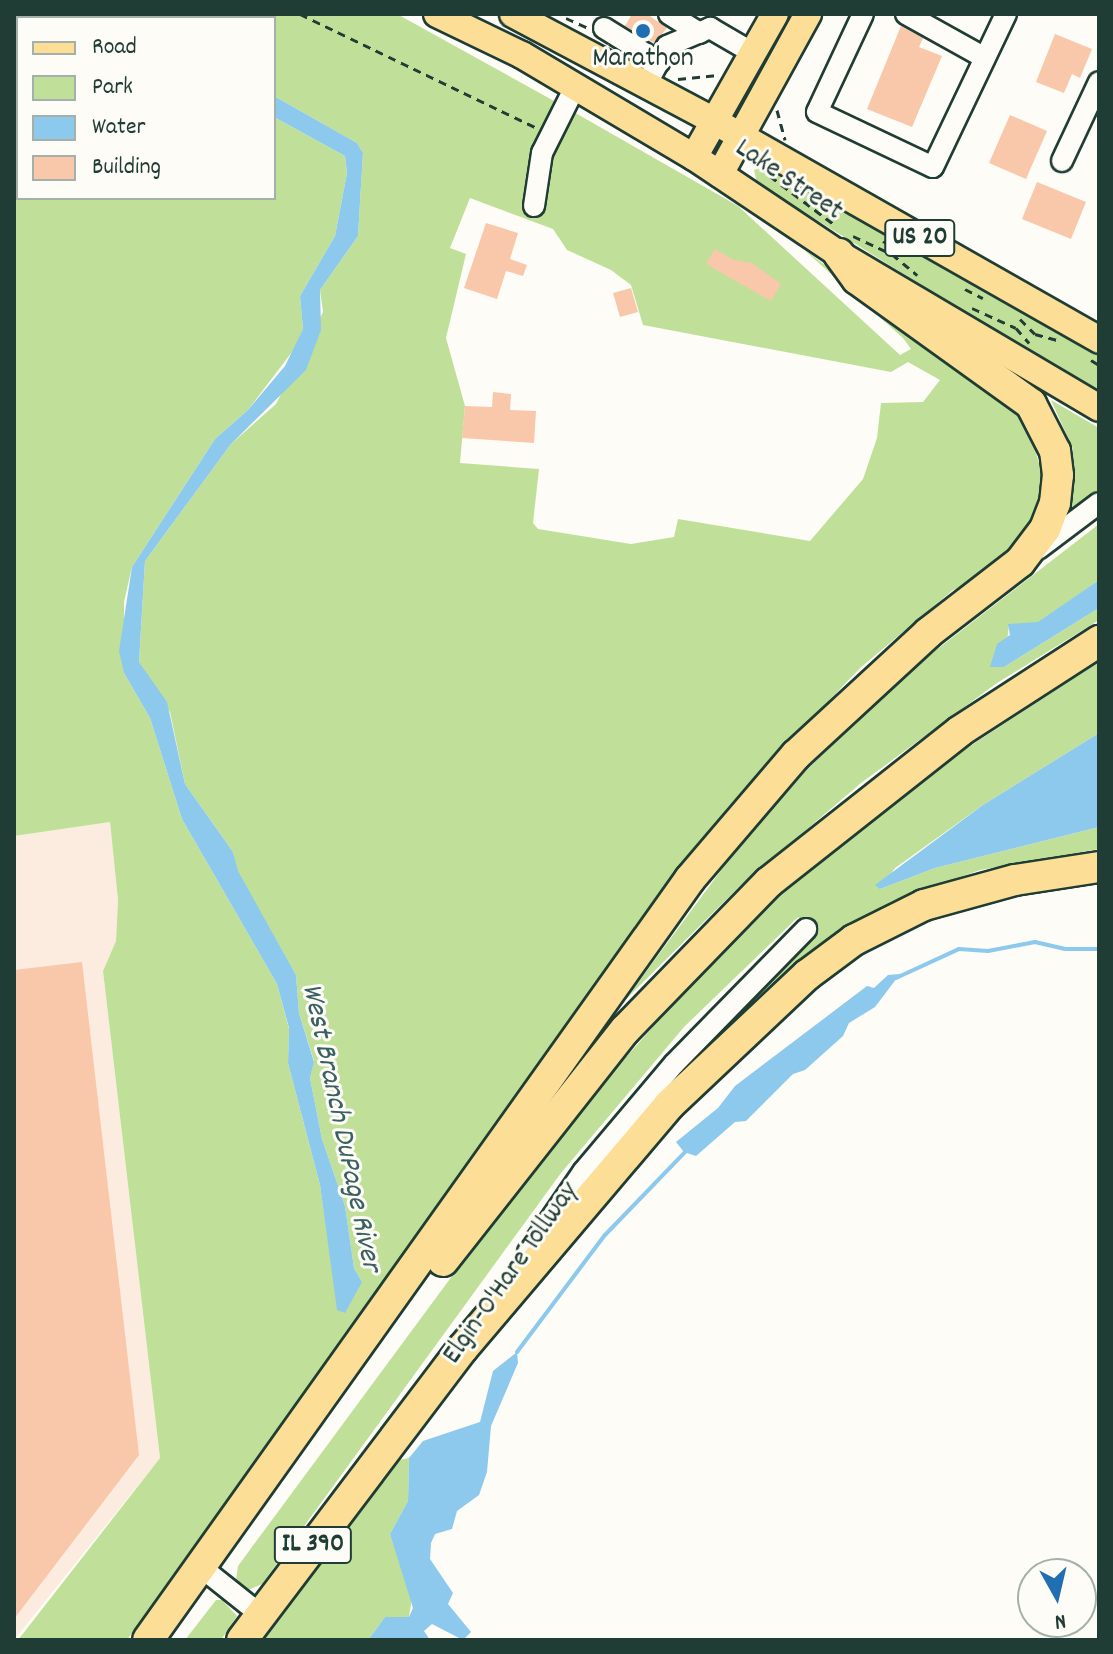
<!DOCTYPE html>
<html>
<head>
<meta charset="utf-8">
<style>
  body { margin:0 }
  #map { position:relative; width:1113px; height:1654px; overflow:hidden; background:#fdfcf7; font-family:Dekko,sans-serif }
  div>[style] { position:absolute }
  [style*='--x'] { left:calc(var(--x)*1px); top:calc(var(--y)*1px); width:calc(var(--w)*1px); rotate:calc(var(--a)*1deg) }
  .built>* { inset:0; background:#fcece0 }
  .green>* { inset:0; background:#c0e099 }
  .water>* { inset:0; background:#8cc9ec }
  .stream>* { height:4px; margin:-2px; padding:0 2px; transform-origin:2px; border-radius:2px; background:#8cc9ec }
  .building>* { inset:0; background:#f9c7aa }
  .path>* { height:3px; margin-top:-1.5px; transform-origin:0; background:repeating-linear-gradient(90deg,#1f3d34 0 8px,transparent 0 14px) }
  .roads { filter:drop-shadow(2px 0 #1f3d34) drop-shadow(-2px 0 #1f3d34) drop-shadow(0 2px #1f3d34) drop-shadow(0 -2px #1f3d34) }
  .minor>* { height:20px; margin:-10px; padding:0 10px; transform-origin:10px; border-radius:10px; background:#fdfcf7 }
  .major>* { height:26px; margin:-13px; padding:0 13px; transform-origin:13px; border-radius:13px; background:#fdde96 }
  .highway>* { height:30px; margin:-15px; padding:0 15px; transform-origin:15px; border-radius:15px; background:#fdde96 }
  .dots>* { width:22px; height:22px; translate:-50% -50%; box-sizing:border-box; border:4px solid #fdfcf7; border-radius:50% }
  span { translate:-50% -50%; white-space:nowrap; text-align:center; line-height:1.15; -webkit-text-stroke:6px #fdfcf7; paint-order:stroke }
  .shield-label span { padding:2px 6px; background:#fdfcf7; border:2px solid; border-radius:6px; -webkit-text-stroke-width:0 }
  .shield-label { font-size:26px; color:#1f3d34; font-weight:700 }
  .poi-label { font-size:28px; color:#1f3d34 }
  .street-label { font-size:28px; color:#1f3d34 }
  .water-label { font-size:30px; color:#3a6062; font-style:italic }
  .frame { position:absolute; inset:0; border:16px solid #1f3d34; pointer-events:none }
  .legend { position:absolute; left:16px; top:16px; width:260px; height:184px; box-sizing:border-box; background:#fdfcf7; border:2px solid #a4b0a9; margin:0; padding:10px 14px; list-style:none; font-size:24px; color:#1f3d34 }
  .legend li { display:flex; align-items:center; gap:16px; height:40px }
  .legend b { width:40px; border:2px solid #a4b0a9 }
  .north { position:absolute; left:1017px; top:1558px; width:80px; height:80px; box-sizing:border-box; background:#fdfcf7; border:2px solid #a4b0a9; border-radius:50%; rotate:172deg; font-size:22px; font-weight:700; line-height:32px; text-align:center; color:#1f3d34 }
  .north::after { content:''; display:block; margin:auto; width:28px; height:36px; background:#1f6fb2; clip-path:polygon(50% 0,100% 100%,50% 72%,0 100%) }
</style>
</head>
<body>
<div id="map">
  <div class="built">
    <div style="clip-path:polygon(110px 822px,118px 900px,116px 941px,103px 971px,160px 1458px,14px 1640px,14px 836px)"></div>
  </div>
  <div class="green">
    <div style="clip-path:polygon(evenodd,14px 14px,210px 18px,18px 18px,18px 198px,274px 198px,274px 117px,345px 156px,347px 173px,335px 236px,300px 296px,303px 329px,295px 348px,248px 410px,215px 439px,132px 567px,124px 602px,124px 673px,150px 718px,182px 819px,277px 984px,289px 1029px,288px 1063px,320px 1185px,331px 1261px,362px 1282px,354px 1268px,345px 1206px,322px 1139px,310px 1078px,314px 1061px,299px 1013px,296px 975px,237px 871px,233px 852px,185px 784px,170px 712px,139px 662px,145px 561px,231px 444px,276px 404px,323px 312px,320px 290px,358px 236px,363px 153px,357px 143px,274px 96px,274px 18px,230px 14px,397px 14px,565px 107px,738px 206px,900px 355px,911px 349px,903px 338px,803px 249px,992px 386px,1029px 428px,1042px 474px,1036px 512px,1023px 535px,970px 584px,953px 590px,860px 668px,728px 807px,651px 906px,127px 1640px,18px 1640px,160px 1458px,103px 971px,116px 941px,118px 900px,110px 822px,14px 836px,14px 14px,470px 198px,553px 229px,567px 250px,611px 270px,631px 285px,643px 325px,891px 372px,908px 362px,940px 380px,923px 402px,881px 403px,877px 438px,863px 479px,810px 541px,678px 519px,674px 537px,631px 544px,538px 529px,533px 523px,539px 469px,460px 463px,465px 406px,446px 338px,466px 254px,450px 248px,470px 198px)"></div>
    <div style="clip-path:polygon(766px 166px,1099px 355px,1099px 395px,757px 183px,754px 170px)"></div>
    <div style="clip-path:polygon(1051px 400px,1099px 428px,1099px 489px,1072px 510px,1073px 449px)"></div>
    <div style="clip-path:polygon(1099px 524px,1099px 580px,1038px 623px,1009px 625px,1004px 667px,1099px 608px,1099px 620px,997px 683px,861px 783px,738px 888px,625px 1000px,745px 838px,799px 777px,904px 675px)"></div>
    <div style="clip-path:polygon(1099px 662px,1099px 733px,983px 805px,895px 868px,880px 889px,935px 868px,1099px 827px,1099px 849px,980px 870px,892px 901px,807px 956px,707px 1044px,815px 935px,798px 917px,684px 1027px,561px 1173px,262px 1584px,248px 1590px,236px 1580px,238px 1566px,551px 1142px,713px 959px,795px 882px,941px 765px)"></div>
    <div style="clip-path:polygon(409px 1458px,408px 1501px,390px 1534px,412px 1598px,409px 1617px,385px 1617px,368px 1640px,263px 1640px,399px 1460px)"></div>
    <div style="clip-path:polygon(216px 1600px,222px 1600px,237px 1616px,221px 1640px,185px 1640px)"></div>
  </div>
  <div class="water">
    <div style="clip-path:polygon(274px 96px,357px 143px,363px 153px,358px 236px,320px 290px,321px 330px,306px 370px,231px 444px,145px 561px,139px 662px,167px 702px,185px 784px,233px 852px,238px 871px,296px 975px,299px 1013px,314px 1062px,310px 1078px,322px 1139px,345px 1206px,354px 1268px,362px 1282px,345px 1313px,337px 1310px,320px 1185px,288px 1063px,289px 1028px,277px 984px,182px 819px,150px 718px,124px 673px,119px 651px,132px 567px,215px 439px,248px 410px,285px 366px,303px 329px,300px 296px,335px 236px,347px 173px,345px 156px,274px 117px)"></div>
    <div style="clip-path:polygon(1099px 580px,1099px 608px,1004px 667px,990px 667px,997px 644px,1010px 635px,1008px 624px,1038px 622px)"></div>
    <div style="clip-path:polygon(1099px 733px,1099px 827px,935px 868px,880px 889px,875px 885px,983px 805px)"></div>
    <div style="clip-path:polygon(900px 974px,875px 1007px,849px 1023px,843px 1036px,805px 1070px,793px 1074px,746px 1121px,735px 1122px,696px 1156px,684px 1152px,676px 1142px,718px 1108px,735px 1086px,867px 986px,874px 988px,888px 975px)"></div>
    <div style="clip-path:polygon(517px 1352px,518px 1363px,491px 1426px,487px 1472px,479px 1495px,457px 1511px,452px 1529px,435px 1534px,431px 1543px,430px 1559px,453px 1593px,448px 1604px,471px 1632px,463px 1640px,432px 1624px,424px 1631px,430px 1640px,368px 1640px,385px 1617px,409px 1617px,413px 1608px,390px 1534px,408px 1501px,409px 1458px,423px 1441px,480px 1422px,493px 1371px)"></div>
  </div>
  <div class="stream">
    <div style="--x:896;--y:978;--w:69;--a:-24.7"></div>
    <div style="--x:959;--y:949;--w:29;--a:4"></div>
    <div style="--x:988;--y:951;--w:48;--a:-10.8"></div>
    <div style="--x:1035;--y:942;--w:31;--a:13"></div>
    <div style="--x:1065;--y:949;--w:34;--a:0"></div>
    <div style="--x:517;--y:1352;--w:146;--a:-53.1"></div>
    <div style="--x:605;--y:1235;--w:120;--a:-46"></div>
  </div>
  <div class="building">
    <div style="clip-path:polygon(632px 14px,647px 14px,667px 28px,654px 43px,625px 26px)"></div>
    <div style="clip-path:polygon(901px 26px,923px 38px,919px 47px,942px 56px,912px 127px,867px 109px)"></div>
    <div style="clip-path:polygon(1055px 34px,1092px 49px,1080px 78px,1072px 74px,1064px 93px,1036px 82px)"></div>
    <div style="clip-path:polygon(1010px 115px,1047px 131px,1026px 179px,989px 163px)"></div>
    <div style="clip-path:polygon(1037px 182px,1086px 202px,1071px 239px,1022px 219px)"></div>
    <div style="clip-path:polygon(486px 223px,518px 233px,510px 259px,527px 265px,523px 276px,506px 271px,497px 299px,464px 288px)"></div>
    <div style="clip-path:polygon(715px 249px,734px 260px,752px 263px,781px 284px,771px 301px,706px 264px)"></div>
    <div style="clip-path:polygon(631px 288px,638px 312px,620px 317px,613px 293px)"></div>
    <div style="clip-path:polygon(493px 392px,511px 394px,510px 410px,536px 411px,534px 443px,462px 438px,465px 406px,492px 407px)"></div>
    <div style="clip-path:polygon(82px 962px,139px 1455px,14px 1619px,14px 970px)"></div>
  </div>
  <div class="path">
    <div style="--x:300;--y:14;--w:261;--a:25.7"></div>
    <div style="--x:566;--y:18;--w:24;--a:24"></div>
    <div style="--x:678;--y:79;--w:40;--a:-5.7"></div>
    <div style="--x:777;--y:110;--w:31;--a:75"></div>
    <div style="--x:770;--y:176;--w:83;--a:37.1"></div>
    <div style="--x:853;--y:236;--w:43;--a:24.8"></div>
    <div style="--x:892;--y:254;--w:33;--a:40"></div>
    <div style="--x:883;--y:241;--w:28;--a:30"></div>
    <div style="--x:965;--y:289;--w:20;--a:27"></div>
    <div style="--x:972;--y:308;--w:48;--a:24.4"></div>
    <div style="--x:1016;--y:328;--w:20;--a:49"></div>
    <div style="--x:1020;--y:319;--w:21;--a:45"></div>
    <div style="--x:1035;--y:334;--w:23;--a:15"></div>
    <div style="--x:1091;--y:360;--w:9;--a:32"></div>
  </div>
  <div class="roads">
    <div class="minor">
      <div style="--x:669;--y:14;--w:36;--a:32"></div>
      <div style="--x:863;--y:14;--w:108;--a:115.1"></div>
      <div style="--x:817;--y:112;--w:128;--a:25.4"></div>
      <div style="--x:933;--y:167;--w:170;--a:-64.5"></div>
      <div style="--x:906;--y:14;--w:90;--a:29.1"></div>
      <div style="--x:604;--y:28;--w:65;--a:31.7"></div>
      <div style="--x:646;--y:85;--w:44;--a:-61.7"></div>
      <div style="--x:667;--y:46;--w:47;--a:-22.7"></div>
      <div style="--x:710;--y:28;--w:50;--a:30.2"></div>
      <div style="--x:1062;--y:161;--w:87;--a:-64.9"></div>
      <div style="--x:534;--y:206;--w:54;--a:-81.4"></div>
      <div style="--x:542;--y:153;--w:74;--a:-63.4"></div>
      <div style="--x:1038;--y:549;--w:76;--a:-37"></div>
      <div style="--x:528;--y:1252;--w:97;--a:-55.5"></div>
      <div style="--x:583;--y:1172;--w:141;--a:-49.9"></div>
      <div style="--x:674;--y:1064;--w:189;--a:-45.6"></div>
      <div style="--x:212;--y:1576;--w:63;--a:38.5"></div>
    </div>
    <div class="major">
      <div style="--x:437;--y:14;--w:94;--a:25.8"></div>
      <div style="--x:522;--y:55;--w:200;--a:30.7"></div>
      <div style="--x:694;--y:157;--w:174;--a:33.8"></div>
      <div style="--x:839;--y:254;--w:302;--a:30.6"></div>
      <div style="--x:513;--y:14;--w:230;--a:28"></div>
      <div style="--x:716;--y:122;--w:441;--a:29.6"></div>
      <div style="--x:694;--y:157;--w:164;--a:-60.5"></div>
      <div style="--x:720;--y:174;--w:183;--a:-61.2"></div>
    </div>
    <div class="highway">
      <div style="--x:443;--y:1261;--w:294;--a:-51.8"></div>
      <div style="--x:625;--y:1030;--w:206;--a:-45.8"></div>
      <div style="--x:769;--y:882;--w:243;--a:-38.3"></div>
      <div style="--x:960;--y:731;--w:166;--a:-32.9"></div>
      <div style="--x:148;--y:1640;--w:934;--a:-54.54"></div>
      <div style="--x:690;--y:879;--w:163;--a:-49.5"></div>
      <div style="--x:796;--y:755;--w:180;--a:-42.7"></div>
      <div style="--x:928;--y:633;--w:116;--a:-37.7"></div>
      <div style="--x:1020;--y:562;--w:41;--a:-52.9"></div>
      <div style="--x:1045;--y:529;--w:28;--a:-69"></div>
      <div style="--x:1055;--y:503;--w:28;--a:-84"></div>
      <div style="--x:1058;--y:475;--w:24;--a:-97"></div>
      <div style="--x:1055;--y:451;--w:53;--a:-117.1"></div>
      <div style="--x:1031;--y:404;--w:214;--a:-144.3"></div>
      <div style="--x:857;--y:279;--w:31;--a:-126"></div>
      <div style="--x:242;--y:1640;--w:366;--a:-52.9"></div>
      <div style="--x:463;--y:1348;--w:319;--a:-49.7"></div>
      <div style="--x:669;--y:1105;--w:190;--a:-43.3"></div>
      <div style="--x:807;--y:975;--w:59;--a:-36.7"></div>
      <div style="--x:854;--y:940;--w:78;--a:-26.6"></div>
      <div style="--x:924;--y:905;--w:94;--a:-15.4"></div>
      <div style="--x:1015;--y:880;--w:85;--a:-8.8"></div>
    </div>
  </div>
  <div class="dots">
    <div style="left:643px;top:31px;background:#1f6fb2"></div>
  </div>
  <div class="shield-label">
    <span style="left:920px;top:238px">US 20</span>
    <span style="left:313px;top:1545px">IL 390</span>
  </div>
  <div class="poi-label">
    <span style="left:643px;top:60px">Marathon</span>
  </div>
  <div class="street-label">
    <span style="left:788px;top:181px;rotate:34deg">Lake Street</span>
    <span style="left:512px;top:1274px;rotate:-55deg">Elgin-O'Hare Tollway</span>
  </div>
  <div class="water-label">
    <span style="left:339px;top:1128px;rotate:78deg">West Branch DuPage River</span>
  </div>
  <div class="frame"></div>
  <ul class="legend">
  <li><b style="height:10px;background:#fdde96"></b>Road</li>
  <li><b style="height:22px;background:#c0e099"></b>Park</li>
  <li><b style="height:22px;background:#8cc9ec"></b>Water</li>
  <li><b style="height:22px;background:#f9c7aa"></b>Building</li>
  </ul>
  <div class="north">N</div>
</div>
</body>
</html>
